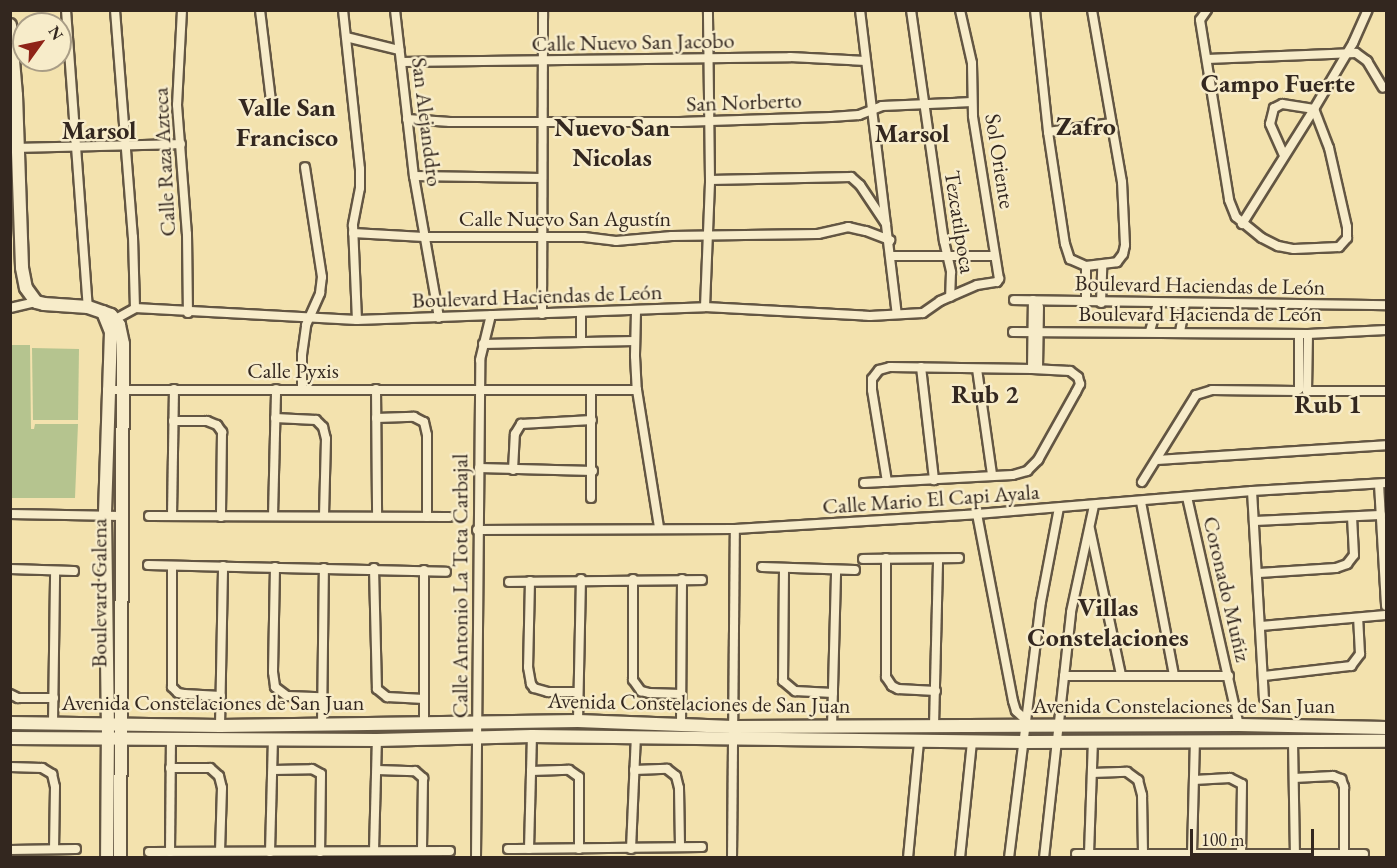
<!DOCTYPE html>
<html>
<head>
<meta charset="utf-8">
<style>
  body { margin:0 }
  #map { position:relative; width:1397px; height:868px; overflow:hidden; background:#f3e2ae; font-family:"EB Garamond",serif }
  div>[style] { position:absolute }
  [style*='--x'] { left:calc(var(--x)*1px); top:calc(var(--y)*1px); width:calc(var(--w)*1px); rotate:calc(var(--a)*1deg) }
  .green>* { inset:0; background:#b5c48f }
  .roads { filter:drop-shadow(2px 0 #635643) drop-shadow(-2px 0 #635643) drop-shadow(0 2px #635643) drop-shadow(0 -2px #635643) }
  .street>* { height:8px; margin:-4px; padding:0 4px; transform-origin:4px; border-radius:4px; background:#f7ecca }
  .secondary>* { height:12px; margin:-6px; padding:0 6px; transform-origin:6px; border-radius:6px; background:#f7ecca }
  span { translate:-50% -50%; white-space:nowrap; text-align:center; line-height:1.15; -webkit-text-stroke:5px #f7ecca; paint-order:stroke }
  .street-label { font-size:22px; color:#33271f }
  .quarter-label { font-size:26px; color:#33271f; font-weight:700 }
  .frame { position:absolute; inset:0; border:12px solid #33271f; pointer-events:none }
  .north { position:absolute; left:12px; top:12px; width:60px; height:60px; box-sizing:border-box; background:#f7ecca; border:2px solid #a99d86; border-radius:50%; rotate:57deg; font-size:16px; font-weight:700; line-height:24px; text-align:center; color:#33271f }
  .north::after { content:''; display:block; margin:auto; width:21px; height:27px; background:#8f2418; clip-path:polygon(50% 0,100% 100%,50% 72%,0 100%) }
  .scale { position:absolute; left:1190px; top:829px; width:124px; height:27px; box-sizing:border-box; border:3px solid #33271f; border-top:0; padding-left:8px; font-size:18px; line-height:21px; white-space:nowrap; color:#33271f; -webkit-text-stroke:4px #f7ecca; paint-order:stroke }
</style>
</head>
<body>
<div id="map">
  <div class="green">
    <div style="clip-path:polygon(10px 345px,30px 345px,31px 429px,34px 429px,35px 424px,78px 424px,75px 498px,11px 498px)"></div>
    <div style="clip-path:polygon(32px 348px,79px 349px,78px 420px,33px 420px)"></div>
  </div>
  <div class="roads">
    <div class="street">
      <div style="--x:66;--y:10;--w:298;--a:85.8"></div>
      <div style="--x:115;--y:10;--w:228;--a:85.5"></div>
      <div style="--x:133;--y:237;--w:71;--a:88.4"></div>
      <div style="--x:182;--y:10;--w:95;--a:93"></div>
      <div style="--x:177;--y:105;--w:129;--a:85.6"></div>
      <div style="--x:187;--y:234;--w:79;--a:89.3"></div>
      <div style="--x:260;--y:10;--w:92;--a:83.1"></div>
      <div style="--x:343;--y:10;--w:160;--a:83.9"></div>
      <div style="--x:360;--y:169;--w:19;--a:90"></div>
      <div style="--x:360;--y:188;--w:38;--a:101"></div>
      <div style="--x:353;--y:225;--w:95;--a:87.6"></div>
      <div style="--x:395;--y:10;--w:167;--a:83.5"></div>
      <div style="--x:414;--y:176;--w:144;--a:80"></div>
      <div style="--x:860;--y:10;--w:306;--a:83.1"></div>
      <div style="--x:911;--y:10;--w:233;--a:81.9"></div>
      <div style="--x:944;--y:241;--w:32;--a:77"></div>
      <div style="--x:951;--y:272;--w:25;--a:92"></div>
      <div style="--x:1035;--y:10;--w:123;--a:83.9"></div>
      <div style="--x:1048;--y:132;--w:113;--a:81.4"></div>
      <div style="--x:1065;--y:244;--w:16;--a:72"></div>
      <div style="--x:1070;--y:259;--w:17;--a:24"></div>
      <div style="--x:1086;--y:266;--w:31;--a:-7"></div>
      <div style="--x:1117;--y:262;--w:10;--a:-53"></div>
      <div style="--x:1123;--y:254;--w:9;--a:-77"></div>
      <div style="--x:1125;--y:245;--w:63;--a:-92.7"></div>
      <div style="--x:1122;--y:182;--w:175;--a:-99.9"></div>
      <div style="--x:1207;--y:10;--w:12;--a:125"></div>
      <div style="--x:1200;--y:20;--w:182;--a:80.8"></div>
      <div style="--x:1229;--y:200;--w:18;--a:68"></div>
      <div style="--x:1236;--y:217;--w:33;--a:39"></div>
      <div style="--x:1262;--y:238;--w:18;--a:27"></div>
      <div style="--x:1278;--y:246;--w:16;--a:11"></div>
      <div style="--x:1294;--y:249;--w:45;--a:-2.5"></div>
      <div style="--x:1339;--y:247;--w:12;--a:-48"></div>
      <div style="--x:1347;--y:238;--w:11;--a:-90"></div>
      <div style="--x:1347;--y:227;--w:81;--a:-102.8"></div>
      <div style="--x:1329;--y:148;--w:42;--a:-111"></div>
      <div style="--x:1314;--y:109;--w:32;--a:-171"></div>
      <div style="--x:1282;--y:104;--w:9;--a:153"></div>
      <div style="--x:1274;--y:108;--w:16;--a:104"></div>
      <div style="--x:1270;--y:124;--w:34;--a:66"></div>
      <div style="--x:346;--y:37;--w:55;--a:13.8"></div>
      <div style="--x:1207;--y:59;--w:149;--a:-2.3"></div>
      <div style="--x:1356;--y:53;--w:14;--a:36"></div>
      <div style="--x:1367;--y:61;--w:31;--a:59"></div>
      <div style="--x:401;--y:62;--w:389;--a:-0.7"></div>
      <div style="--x:790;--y:57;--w:76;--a:3"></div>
      <div style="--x:407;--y:119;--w:43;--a:4"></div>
      <div style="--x:450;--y:122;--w:230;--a:0"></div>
      <div style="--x:680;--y:122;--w:151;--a:-1.9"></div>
      <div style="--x:831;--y:117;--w:28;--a:-4"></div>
      <div style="--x:859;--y:115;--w:25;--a:-21"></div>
      <div style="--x:882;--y:106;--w:90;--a:-2.5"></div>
      <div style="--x:1048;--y:132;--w:64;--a:-8.1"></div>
      <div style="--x:18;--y:148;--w:163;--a:-1.4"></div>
      <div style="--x:414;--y:176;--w:128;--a:0.9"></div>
      <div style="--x:710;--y:180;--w:141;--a:-1.2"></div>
      <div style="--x:851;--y:177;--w:12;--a:42"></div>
      <div style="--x:860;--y:185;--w:47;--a:56.3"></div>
      <div style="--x:1242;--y:224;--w:136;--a:-57.9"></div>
      <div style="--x:1314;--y:109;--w:77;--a:-59.4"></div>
      <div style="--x:1353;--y:43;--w:36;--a:-66"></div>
      <div style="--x:353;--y:233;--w:71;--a:3.2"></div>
      <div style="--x:424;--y:237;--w:160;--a:0"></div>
      <div style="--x:584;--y:237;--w:32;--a:7"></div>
      <div style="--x:616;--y:241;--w:56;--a:-5.1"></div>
      <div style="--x:672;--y:236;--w:146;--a:-0.8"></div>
      <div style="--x:818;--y:234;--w:31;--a:-13"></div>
      <div style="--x:848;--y:227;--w:18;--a:13"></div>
      <div style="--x:866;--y:231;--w:26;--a:21"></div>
      <div style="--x:892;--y:256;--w:103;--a:0"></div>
      <div style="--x:1086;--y:266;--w:36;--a:90"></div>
      <div style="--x:1014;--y:300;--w:372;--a:0.8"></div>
      <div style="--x:1101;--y:303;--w:37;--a:-88"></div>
      <div style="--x:705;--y:307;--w:127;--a:-87.7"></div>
      <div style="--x:710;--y:180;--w:170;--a:-90.7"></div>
      <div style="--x:10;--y:308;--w:27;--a:-13"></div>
      <div style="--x:636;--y:311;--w:45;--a:91.3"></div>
      <div style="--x:635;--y:356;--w:34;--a:87"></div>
      <div style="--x:637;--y:390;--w:140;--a:80.9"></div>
      <div style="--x:581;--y:313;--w:29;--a:90"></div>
      <div style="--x:542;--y:314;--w:304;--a:-89.8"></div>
      <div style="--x:112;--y:321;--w:26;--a:-29"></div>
      <div style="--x:135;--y:308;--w:222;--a:3.1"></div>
      <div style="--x:357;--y:320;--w:348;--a:-2.1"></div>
      <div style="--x:705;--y:307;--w:165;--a:3.1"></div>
      <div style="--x:870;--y:316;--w:53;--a:-3.2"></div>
      <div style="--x:923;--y:313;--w:21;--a:-35"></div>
      <div style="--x:940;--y:301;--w:40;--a:-23.4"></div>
      <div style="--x:977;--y:285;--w:20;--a:-9"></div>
      <div style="--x:997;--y:282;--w:4;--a:-56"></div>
      <div style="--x:999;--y:279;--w:165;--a:-99.1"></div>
      <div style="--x:973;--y:116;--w:53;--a:-91.1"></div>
      <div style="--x:972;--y:63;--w:54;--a:-102.8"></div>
      <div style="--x:1150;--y:331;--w:29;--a:-74"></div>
      <div style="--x:1013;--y:332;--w:295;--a:0.4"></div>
      <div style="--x:1308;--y:334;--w:78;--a:-2.9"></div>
      <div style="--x:1180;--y:332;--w:28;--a:-80"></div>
      <div style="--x:1308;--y:334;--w:57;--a:91"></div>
      <div style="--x:1307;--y:391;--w:79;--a:0"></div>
      <div style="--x:483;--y:344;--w:152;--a:-1.1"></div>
      <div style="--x:921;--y:367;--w:114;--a:83.4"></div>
      <div style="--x:977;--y:369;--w:107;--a:81.9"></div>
      <div style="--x:1032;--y:369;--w:69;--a:-89.2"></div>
      <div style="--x:1038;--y:369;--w:62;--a:-89.1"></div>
      <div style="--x:302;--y:389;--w:34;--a:-90"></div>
      <div style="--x:302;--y:355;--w:30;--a:-82"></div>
      <div style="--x:306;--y:325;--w:35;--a:-66"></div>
      <div style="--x:320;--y:293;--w:16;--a:-83"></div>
      <div style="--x:322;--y:277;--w:111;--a:-98.8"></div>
      <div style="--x:376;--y:389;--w:127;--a:89.5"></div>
      <div style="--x:107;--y:390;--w:530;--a:0"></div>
      <div style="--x:591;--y:390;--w:108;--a:90"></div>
      <div style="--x:275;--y:418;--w:41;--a:2.8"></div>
      <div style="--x:316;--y:420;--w:10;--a:45"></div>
      <div style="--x:323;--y:427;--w:12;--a:76"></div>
      <div style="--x:326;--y:439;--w:77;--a:91.5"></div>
      <div style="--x:376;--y:418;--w:38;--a:-2"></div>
      <div style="--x:414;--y:417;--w:11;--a:27"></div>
      <div style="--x:424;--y:422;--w:13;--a:77"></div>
      <div style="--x:427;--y:435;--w:82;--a:90"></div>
      <div style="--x:173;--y:421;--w:34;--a:0"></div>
      <div style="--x:207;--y:421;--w:11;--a:22"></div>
      <div style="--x:217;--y:425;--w:9;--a:54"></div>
      <div style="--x:222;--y:432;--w:85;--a:90.7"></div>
      <div style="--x:1157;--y:460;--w:229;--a:-3.7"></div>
      <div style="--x:479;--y:468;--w:114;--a:1.5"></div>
      <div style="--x:513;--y:470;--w:36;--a:-87"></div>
      <div style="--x:515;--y:434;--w:12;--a:-59"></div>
      <div style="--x:521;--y:424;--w:71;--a:-3.2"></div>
      <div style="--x:1142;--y:482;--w:102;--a:-58.2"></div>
      <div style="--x:1196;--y:395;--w:17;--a:-17"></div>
      <div style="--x:1212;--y:390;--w:84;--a:0.7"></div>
      <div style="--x:1296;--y:391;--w:4;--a:-34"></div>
      <div style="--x:1299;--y:389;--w:55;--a:-90"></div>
      <div style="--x:864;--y:483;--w:149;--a:-3.1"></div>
      <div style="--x:1013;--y:475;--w:15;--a:-16"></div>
      <div style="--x:1027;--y:471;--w:16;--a:-45"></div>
      <div style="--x:1038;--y:460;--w:78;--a:-60.8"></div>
      <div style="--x:1076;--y:392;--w:9;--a:-63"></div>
      <div style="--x:1080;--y:384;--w:7;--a:-106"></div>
      <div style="--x:1078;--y:377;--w:10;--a:-143"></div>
      <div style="--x:1070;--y:371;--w:38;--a:-177"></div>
      <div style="--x:1032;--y:369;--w:142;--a:-179.2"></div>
      <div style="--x:890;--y:367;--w:11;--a:165"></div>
      <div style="--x:879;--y:370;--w:11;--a:128"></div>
      <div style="--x:872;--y:379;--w:11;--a:90"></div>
      <div style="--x:872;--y:390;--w:93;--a:80.7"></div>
      <div style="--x:1379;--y:484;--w:122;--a:86.7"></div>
      <div style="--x:1252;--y:491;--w:207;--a:86.7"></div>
      <div style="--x:1187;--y:497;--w:234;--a:77.2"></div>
      <div style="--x:1141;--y:502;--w:176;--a:79.2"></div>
      <div style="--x:10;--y:514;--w:111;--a:1"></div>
      <div style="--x:977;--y:514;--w:190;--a:79.1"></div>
      <div style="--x:1013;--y:701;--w:10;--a:73"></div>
      <div style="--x:1016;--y:711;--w:12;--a:42"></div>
      <div style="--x:149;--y:516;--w:300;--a:0.2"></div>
      <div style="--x:172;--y:516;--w:127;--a:-89.1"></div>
      <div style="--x:273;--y:516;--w:127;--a:-88.6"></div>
      <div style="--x:1254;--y:521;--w:127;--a:-2.7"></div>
      <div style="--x:1090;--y:529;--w:149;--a:78"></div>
      <div style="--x:477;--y:530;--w:258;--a:-0.2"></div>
      <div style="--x:735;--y:529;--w:242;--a:-3.5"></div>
      <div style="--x:977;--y:514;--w:276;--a:-4.8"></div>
      <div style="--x:1252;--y:491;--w:134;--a:-3.4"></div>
      <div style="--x:886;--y:558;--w:119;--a:90"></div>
      <div style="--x:886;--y:677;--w:11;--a:56"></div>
      <div style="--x:892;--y:686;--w:7;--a:27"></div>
      <div style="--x:898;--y:689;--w:38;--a:3"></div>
      <div style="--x:863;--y:559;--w:96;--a:-0.6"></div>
      <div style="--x:148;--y:565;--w:298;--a:1.3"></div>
      <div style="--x:172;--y:566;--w:121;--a:90"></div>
      <div style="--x:172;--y:687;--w:8;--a:45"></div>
      <div style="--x:178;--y:693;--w:6;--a:9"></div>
      <div style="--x:184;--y:694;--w:37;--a:3"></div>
      <div style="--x:275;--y:567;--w:105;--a:91.1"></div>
      <div style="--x:273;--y:672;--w:15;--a:82"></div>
      <div style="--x:275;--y:687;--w:15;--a:37"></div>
      <div style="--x:287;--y:696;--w:34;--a:2"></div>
      <div style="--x:762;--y:567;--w:93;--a:1.8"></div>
      <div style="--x:374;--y:568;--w:121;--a:88.6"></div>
      <div style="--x:377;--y:689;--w:13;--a:39"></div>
      <div style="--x:387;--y:697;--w:37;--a:3"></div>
      <div style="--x:10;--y:569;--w:64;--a:1.8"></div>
      <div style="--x:784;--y:569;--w:112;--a:90.5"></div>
      <div style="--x:783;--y:681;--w:16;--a:40"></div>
      <div style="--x:795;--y:691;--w:38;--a:3"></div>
      <div style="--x:424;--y:570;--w:153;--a:90"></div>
      <div style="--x:1259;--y:573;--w:77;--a:-3.7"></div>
      <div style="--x:1336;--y:568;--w:12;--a:-20"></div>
      <div style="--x:1347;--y:564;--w:11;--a:-52"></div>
      <div style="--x:1354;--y:555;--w:38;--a:-93"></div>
      <div style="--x:633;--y:579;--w:101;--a:90"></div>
      <div style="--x:633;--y:680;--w:14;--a:54"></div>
      <div style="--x:641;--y:691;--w:8;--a:14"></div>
      <div style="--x:649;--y:693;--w:32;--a:2"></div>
      <div style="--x:530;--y:581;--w:86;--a:91.3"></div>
      <div style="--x:528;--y:667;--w:17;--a:80"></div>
      <div style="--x:531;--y:684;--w:5;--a:53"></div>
      <div style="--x:534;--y:688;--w:15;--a:16"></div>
      <div style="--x:548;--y:692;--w:30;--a:0"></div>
      <div style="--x:509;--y:582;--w:193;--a:-0.6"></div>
      <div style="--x:1261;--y:626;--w:125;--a:-5"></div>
      <div style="--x:1064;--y:676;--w:165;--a:0"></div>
      <div style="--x:1264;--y:676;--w:88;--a:-6.6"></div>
      <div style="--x:1351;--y:666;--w:15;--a:-53"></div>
      <div style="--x:1360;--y:654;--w:36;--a:-93"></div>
      <div style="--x:10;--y:694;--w:9;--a:27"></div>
      <div style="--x:18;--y:698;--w:36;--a:0"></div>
      <div style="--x:578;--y:721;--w:142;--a:-88.8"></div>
      <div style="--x:53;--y:723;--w:152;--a:-89.2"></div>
      <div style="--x:681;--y:724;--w:145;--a:-89.6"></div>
      <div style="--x:322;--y:725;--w:157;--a:-89.3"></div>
      <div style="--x:220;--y:726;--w:160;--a:-88.9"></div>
      <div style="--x:934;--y:726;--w:167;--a:-88.6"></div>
      <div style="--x:832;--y:727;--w:157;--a:-88.5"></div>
      <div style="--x:1293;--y:742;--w:111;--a:89"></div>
      <div style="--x:10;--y:767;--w:32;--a:2"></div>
      <div style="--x:42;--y:768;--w:12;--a:31"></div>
      <div style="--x:52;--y:774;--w:13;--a:77"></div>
      <div style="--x:55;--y:787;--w:62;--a:90.9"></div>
      <div style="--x:170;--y:768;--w:40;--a:0"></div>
      <div style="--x:210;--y:768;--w:12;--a:42"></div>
      <div style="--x:219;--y:776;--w:12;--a:76"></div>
      <div style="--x:222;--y:788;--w:63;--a:91.8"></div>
      <div style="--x:273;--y:770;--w:39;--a:-1"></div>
      <div style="--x:312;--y:769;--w:10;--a:29"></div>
      <div style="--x:321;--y:774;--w:78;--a:90.7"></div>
      <div style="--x:377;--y:770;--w:38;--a:2"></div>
      <div style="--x:415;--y:771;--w:11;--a:41"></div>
      <div style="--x:423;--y:778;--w:73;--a:90.8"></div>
      <div style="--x:634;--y:770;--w:33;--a:-2"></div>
      <div style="--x:667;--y:769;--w:11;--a:38"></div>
      <div style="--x:676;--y:776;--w:12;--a:76"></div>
      <div style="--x:679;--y:788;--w:59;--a:89"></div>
      <div style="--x:531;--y:771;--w:38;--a:-2"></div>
      <div style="--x:569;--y:770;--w:12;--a:35"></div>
      <div style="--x:579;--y:777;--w:72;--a:90"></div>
      <div style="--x:1092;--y:773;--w:35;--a:-2"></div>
      <div style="--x:1127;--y:772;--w:14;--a:36"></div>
      <div style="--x:1138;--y:780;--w:16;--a:75"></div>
      <div style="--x:1142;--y:795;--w:58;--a:89"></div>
      <div style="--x:1294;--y:778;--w:39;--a:-3"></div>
      <div style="--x:1333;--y:776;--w:9;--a:21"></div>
      <div style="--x:1341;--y:779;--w:9;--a:69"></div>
      <div style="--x:1344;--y:787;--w:67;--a:90"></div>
      <div style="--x:1194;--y:780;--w:36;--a:-3"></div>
      <div style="--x:1230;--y:778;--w:13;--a:27"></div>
      <div style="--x:1242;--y:784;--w:68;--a:90.8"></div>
      <div style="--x:508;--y:849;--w:194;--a:-0.6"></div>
      <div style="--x:529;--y:849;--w:113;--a:-88.5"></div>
      <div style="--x:631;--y:849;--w:113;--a:-87.5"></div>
      <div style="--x:10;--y:850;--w:66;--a:-0.9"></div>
      <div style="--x:374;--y:851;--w:111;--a:-88.5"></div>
      <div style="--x:149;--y:852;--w:301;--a:-0.2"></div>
      <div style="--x:170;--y:852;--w:111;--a:-89.5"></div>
      <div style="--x:270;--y:852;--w:112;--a:-88.5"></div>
      <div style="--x:1192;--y:853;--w:113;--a:-88.5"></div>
      <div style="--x:1076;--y:854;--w:288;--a:0"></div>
      <div style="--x:1089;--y:854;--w:113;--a:-88"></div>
      <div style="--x:476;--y:858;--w:498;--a:-89.5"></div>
      <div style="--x:480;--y:360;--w:46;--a:-76.3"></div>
      <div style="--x:732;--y:858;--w:329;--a:-89.5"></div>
      <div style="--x:908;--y:858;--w:118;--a:-84.6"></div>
      <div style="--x:960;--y:858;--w:118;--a:-84.1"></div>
      <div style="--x:1009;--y:858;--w:258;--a:-82.9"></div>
      <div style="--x:1041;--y:602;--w:96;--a:-79.2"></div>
      <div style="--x:1044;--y:858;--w:247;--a:-83.7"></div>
      <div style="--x:1071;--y:612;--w:108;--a:-77.8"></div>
    </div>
    <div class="secondary">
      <div style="--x:10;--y:25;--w:70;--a:85.1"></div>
      <div style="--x:16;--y:95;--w:173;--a:88"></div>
      <div style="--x:22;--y:268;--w:20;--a:79"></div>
      <div style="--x:26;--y:288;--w:17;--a:54"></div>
      <div style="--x:36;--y:302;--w:8;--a:14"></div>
      <div style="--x:44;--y:304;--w:44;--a:3.9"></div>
      <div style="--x:88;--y:307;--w:24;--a:19"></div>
      <div style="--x:111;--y:315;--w:13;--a:51"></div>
      <div style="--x:119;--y:325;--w:19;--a:78"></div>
      <div style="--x:123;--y:344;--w:514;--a:90.33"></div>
      <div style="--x:103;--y:312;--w:22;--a:68"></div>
      <div style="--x:111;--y:332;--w:183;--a:91.9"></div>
      <div style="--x:105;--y:515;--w:209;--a:89.2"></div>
      <div style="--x:108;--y:724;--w:134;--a:90.4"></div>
      <div style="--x:10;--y:723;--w:210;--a:0.8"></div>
      <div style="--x:220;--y:726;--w:358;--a:-0.8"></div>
      <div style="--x:578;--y:721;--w:155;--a:2.2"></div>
      <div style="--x:733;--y:727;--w:506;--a:-0.23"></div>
      <div style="--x:1239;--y:725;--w:147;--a:1.2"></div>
      <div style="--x:10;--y:738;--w:367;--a:0.3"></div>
      <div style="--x:377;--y:740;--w:155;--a:-1.5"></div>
      <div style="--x:532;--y:736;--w:492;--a:0.7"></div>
      <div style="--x:1024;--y:742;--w:362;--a:-0.2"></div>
    </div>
  </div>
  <div class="street-label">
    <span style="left:633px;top:42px;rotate:-1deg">Calle Nuevo San Jacobo</span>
    <span style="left:744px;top:102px;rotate:-2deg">San Norberto</span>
    <span style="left:427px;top:122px;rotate:83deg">San Alejanddro</span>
    <span style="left:1000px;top:161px;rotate:81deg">Sol Oriente</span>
    <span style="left:164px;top:162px;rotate:-93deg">Calle Raza Azteca</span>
    <span style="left:565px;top:219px">Calle Nuevo San Agustín</span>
    <span style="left:960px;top:222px;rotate:81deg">Tezcatilpoca</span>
    <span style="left:1200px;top:285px;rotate:1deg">Boulevard Haciendas de León</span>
    <span style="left:537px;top:296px;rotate:-2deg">Boulevard Haciendas de León</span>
    <span style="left:1200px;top:314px">Boulevard Hacienda de León</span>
    <span style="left:293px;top:371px">Calle Pyxis</span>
    <span style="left:931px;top:499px;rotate:-4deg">Calle Mario El Capi Ayala</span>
    <span style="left:460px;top:586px;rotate:-90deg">Calle Antonio La Tota Carbajal</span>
    <span style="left:1227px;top:589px;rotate:77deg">Coronado Muñiz</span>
    <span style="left:99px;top:593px;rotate:-90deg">Boulevard Galena</span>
    <span style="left:213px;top:703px">Avenida Constelaciones de San Juan</span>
    <span style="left:699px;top:703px;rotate:1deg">Avenida Constelaciones de San Juan</span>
    <span style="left:1184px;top:706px">Avenida Constelaciones de San Juan</span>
  </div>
  <div class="quarter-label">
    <span style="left:1278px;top:84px">Campo Fuerte</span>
    <span style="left:287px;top:123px">Valle San<br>Francisco</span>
    <span style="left:1086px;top:127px">Zafro</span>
    <span style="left:612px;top:143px">Nuevo San<br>Nicolas</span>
    <span style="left:99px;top:131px">Marsol</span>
    <span style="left:912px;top:134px">Marsol</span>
    <span style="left:985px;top:395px">Rub 2</span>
    <span style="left:1328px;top:405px">Rub 1</span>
    <span style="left:1108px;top:623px">Villas<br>Constelaciones</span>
  </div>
  <div class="frame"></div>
  <div class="north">N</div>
  <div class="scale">100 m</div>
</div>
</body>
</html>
